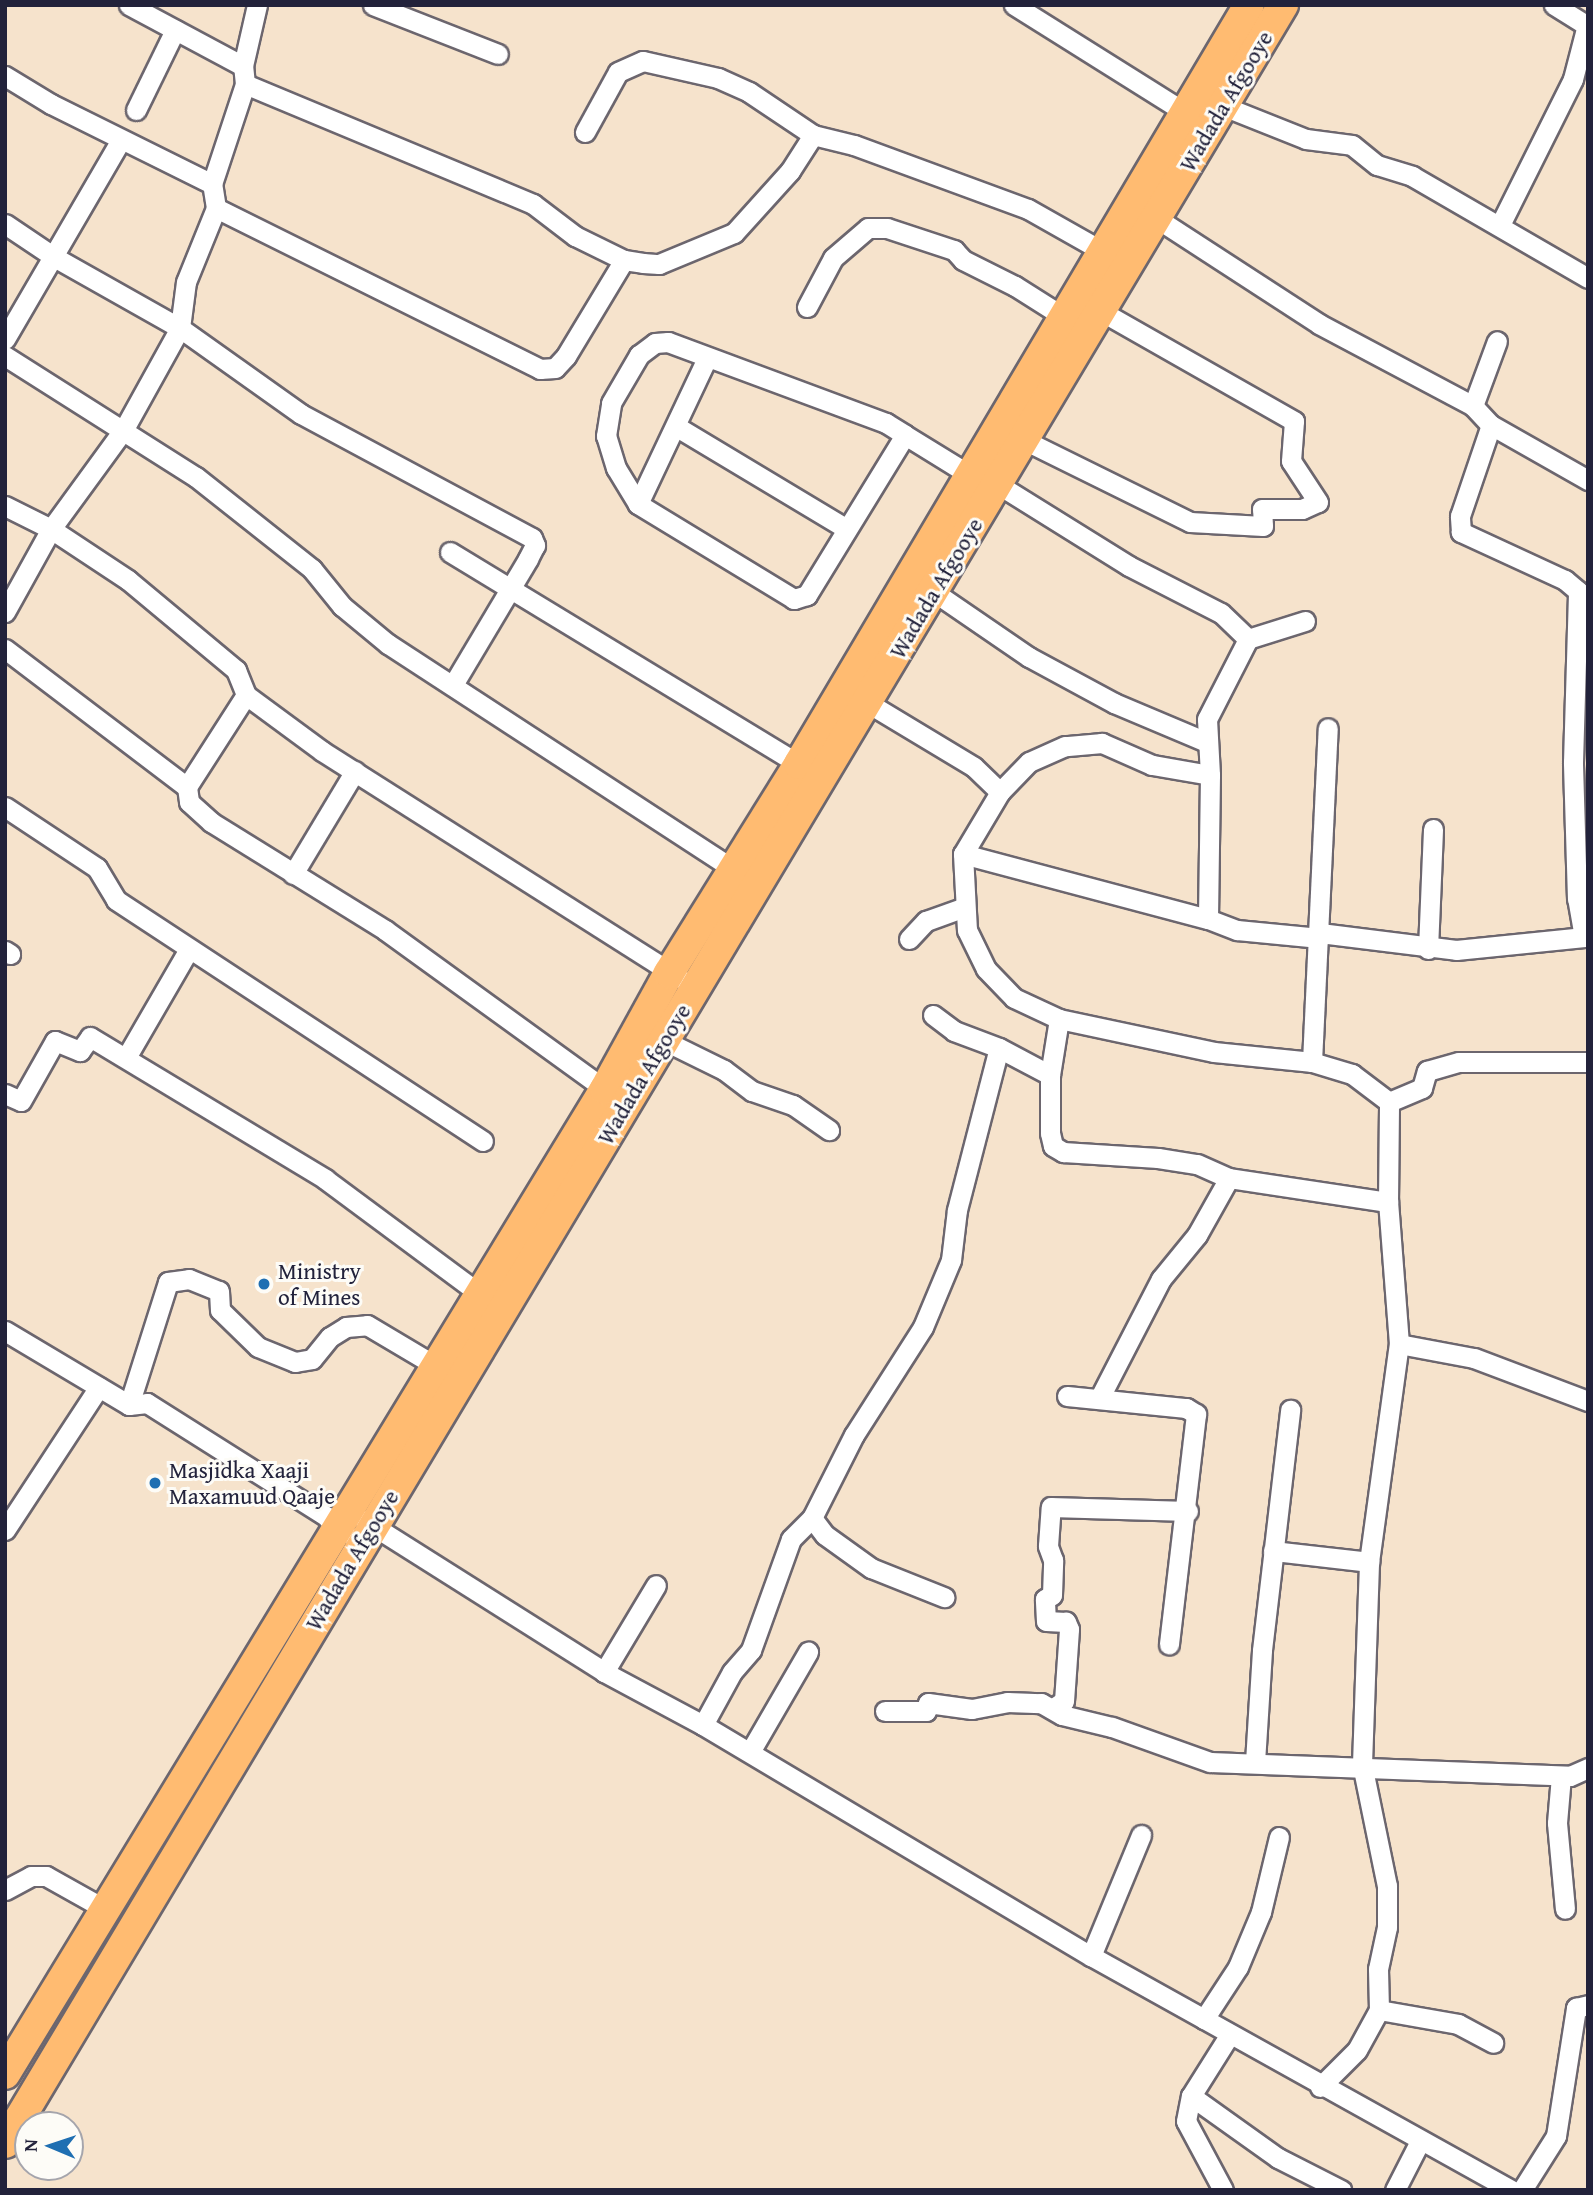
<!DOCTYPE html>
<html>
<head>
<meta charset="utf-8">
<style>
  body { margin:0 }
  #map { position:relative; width:1593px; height:2195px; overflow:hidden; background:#f6e3cc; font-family:"Gentium Book Plus",serif }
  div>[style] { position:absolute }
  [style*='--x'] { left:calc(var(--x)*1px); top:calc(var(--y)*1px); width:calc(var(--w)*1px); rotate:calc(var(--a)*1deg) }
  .roads { filter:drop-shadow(2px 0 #6c666e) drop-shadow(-2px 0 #6c666e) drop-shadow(0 2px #6c666e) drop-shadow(0 -2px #6c666e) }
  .minor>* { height:19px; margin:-9.5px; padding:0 9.5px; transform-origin:9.5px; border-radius:9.5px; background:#fff }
  .highway>* { height:30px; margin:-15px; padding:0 15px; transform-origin:15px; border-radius:15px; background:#ffbb71 }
  .dots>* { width:19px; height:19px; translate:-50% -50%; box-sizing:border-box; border:4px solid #fdfcf7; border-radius:50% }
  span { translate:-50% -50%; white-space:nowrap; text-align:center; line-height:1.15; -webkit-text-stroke:6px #fdfcf7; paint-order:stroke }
  .street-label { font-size:23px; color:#22223b }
  .poi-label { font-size:23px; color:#22223b }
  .left { translate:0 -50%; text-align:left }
  .frame { position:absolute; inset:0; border:7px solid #22223b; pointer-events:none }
  .north { position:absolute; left:14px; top:2111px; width:70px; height:70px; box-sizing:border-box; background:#fdfcf7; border:2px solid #a5a5ac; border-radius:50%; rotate:272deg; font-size:19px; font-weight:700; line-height:28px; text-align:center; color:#22223b }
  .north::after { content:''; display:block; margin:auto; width:24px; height:32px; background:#1f6fb2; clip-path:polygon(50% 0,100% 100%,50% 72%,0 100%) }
</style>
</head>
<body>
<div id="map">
  <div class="roads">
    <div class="minor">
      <div style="--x:129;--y:5;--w:129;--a:28.2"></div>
      <div style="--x:373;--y:5;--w:134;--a:21.4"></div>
      <div style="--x:1014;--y:5;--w:213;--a:32.1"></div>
      <div style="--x:1554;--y:5;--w:40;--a:32"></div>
      <div style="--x:5;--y:76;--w:54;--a:31.3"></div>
      <div style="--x:51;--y:104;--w:180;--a:26.4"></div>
      <div style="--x:245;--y:84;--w:312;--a:22.6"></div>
      <div style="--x:533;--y:204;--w:53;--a:37.3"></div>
      <div style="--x:575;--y:236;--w:55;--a:26.1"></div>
      <div style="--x:624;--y:260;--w:19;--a:9"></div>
      <div style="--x:643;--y:263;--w:16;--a:4"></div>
      <div style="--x:659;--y:264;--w:81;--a:-22.5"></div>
      <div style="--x:734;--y:233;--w:84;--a:-47.9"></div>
      <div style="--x:790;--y:171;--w:43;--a:-57.4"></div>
      <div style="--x:1213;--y:102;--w:100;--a:21.7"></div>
      <div style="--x:1306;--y:139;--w:46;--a:7.4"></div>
      <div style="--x:1352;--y:145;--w:32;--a:39"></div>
      <div style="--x:1377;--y:165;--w:37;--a:17"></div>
      <div style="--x:1412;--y:176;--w:203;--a:30.1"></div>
      <div style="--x:136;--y:110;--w:89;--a:-64"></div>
      <div style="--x:585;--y:132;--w:68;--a:-61.2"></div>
      <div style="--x:618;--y:72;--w:27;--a:-24"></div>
      <div style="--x:643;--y:61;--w:77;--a:12.8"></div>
      <div style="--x:718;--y:78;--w:34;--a:24"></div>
      <div style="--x:749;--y:92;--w:77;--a:33.9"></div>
      <div style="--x:813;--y:135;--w:42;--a:13.7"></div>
      <div style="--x:854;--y:145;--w:185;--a:20.2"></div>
      <div style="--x:1028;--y:209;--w:95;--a:29.5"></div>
      <div style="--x:216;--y:208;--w:362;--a:26.4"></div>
      <div style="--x:540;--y:369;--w:15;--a:-4"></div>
      <div style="--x:555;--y:368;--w:16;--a:-47"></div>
      <div style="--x:566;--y:356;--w:112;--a:-58.9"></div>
      <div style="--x:1156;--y:218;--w:194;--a:33"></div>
      <div style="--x:1319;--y:324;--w:174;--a:28"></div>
      <div style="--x:1473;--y:406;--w:26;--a:47"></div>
      <div style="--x:1491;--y:425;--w:112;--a:29.6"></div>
      <div style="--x:5;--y:224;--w:59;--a:34"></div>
      <div style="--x:54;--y:257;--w:145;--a:29.4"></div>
      <div style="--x:180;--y:328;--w:148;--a:35.4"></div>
      <div style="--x:301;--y:414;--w:262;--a:28.2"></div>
      <div style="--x:532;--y:538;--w:8;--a:67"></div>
      <div style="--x:535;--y:545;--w:16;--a:117"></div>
      <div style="--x:528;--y:559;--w:147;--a:120.8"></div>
      <div style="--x:1500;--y:225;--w:163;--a:-63.4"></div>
      <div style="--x:1573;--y:79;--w:56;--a:-75.5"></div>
      <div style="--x:807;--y:307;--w:55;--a:-62"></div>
      <div style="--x:833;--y:258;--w:46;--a:-40.6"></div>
      <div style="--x:868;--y:228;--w:19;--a:0"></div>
      <div style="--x:887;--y:228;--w:71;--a:18.2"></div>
      <div style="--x:954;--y:250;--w:13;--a:48"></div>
      <div style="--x:963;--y:260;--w:58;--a:26.6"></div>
      <div style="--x:1015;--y:286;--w:58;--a:32.3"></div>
      <div style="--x:5;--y:339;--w:230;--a:-59.8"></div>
      <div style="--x:5;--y:356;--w:226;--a:32.4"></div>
      <div style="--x:196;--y:477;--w:148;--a:38.4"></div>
      <div style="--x:312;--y:569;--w:48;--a:51"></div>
      <div style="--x:342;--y:606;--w:60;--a:39.6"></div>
      <div style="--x:388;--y:644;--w:411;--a:33.1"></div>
      <div style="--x:1473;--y:406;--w:69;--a:-69.7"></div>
      <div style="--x:677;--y:427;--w:198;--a:31"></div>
      <div style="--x:905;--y:435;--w:188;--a:121.5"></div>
      <div style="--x:807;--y:595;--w:14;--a:163"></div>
      <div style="--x:794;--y:599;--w:183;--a:-148.7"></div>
      <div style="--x:638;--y:504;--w:42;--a:-121.4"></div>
      <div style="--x:616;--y:468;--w:34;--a:-107"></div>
      <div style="--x:606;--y:436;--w:33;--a:-81"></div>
      <div style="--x:611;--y:403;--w:56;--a:-59.7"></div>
      <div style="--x:639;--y:355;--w:20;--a:-37"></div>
      <div style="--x:655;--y:343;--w:13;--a:-4"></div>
      <div style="--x:668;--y:342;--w:233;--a:20.4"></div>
      <div style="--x:886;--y:423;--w:22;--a:32"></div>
      <div style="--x:905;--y:435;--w:76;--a:31.6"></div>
      <div style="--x:970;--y:475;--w:31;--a:19"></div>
      <div style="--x:999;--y:485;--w:153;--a:31.9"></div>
      <div style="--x:1129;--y:566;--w:103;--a:27.1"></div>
      <div style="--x:1221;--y:613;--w:37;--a:44"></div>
      <div style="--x:1026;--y:441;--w:183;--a:26.3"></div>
      <div style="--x:1190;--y:522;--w:73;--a:3.1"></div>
      <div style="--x:1263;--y:526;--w:17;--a:-93"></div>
      <div style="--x:1262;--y:509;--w:40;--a:0"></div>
      <div style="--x:1302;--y:509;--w:17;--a:-24"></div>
      <div style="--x:1318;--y:502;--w:49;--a:-123.4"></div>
      <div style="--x:1291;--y:461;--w:40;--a:-85.7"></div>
      <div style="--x:1294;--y:421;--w:224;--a:-150.4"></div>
      <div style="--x:638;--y:504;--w:161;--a:-64.7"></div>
      <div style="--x:5;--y:506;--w:51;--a:26.6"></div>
      <div style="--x:51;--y:529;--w:92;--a:33.5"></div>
      <div style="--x:128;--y:580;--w:141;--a:39.8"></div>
      <div style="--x:236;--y:670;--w:27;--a:68"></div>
      <div style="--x:246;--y:695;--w:109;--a:122.7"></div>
      <div style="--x:187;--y:787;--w:15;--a:82"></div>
      <div style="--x:189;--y:802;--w:30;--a:42"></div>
      <div style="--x:211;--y:822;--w:205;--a:31.8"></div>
      <div style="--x:385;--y:930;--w:271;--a:35.9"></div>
      <div style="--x:605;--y:1089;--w:10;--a:11"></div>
      <div style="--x:450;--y:552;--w:408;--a:31.3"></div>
      <div style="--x:934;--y:592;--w:115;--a:34.4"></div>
      <div style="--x:1029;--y:657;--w:97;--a:28.4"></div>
      <div style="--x:1114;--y:703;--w:101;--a:22.8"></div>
      <div style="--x:5;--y:612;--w:95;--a:-61"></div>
      <div style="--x:51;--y:529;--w:124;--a:-53.9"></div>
      <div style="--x:124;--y:429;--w:115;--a:-61"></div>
      <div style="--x:180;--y:328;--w:46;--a:-82.6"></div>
      <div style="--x:186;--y:282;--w:80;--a:-67.9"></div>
      <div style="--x:216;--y:208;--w:24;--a:-99"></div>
      <div style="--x:212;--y:184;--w:105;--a:-71.7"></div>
      <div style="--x:245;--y:84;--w:18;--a:-96"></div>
      <div style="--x:243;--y:66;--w:63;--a:-77.1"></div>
      <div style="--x:1305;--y:621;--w:60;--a:162.5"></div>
      <div style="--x:1248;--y:639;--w:90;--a:117.1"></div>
      <div style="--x:1207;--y:719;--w:56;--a:86.9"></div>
      <div style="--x:1210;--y:775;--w:59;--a:-170.2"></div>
      <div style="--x:1152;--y:765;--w:55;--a:-156.3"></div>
      <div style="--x:1102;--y:743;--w:37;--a:175"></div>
      <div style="--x:1065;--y:746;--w:39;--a:156"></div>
      <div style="--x:1029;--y:762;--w:42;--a:134"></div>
      <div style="--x:1000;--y:792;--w:72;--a:120.8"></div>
      <div style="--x:963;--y:854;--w:76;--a:87"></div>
      <div style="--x:967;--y:930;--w:43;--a:64"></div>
      <div style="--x:986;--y:969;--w:40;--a:46"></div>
      <div style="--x:1014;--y:998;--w:50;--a:25"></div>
      <div style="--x:1059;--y:1019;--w:158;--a:12"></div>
      <div style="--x:1214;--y:1052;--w:99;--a:5.8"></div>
      <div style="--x:1312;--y:1062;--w:42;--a:16.7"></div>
      <div style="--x:1352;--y:1074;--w:46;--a:37.1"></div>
      <div style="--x:5;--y:649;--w:228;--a:37.2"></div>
      <div style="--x:246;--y:695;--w:94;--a:36.4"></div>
      <div style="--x:322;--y:751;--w:424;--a:32.4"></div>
      <div style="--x:858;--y:697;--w:135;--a:31.1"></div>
      <div style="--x:974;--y:767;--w:36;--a:44"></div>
      <div style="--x:1210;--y:775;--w:144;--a:90.8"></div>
      <div style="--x:1208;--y:919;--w:31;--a:21"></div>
      <div style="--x:1237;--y:930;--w:83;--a:5.5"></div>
      <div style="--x:5;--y:807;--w:110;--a:33.5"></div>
      <div style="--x:97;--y:868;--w:37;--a:59"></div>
      <div style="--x:116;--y:900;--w:439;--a:33.3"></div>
      <div style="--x:963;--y:854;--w:253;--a:14.9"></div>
      <div style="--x:293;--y:874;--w:120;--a:-59"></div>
      <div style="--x:1320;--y:933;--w:137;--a:7.1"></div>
      <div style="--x:1456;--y:950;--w:129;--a:-5.8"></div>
      <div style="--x:1584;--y:937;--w:39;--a:-100"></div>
      <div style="--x:1577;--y:899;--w:137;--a:-91.7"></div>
      <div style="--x:1573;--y:762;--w:171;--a:-88.3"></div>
      <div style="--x:1578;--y:591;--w:17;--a:-140"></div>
      <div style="--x:1565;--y:580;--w:115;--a:-155.2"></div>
      <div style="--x:1461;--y:532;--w:16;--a:-94"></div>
      <div style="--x:1460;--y:516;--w:96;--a:-71.2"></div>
      <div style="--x:909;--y:939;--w:25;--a:-47"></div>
      <div style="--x:926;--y:921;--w:41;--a:-19.7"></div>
      <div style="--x:1428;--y:949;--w:120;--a:-87.6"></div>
      <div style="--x:5;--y:951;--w:6;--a:31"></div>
      <div style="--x:933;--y:1015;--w:26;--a:37"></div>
      <div style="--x:954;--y:1031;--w:48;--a:20.7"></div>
      <div style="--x:999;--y:1048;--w:58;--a:27.9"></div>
      <div style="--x:1059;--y:1019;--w:57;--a:99.1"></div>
      <div style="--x:1050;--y:1075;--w:58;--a:90"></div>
      <div style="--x:1050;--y:1133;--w:13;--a:77"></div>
      <div style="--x:1053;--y:1146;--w:12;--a:31"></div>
      <div style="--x:1063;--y:1152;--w:95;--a:3.6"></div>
      <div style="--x:1158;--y:1158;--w:39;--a:9"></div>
      <div style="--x:1197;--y:1164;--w:35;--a:24"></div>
      <div style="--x:1229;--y:1178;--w:161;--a:8.6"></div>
      <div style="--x:663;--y:1040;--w:68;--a:26.2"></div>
      <div style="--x:724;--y:1070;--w:35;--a:37"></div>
      <div style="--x:752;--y:1091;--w:43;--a:18.9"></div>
      <div style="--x:793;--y:1105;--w:44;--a:34.8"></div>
      <div style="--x:127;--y:1056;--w:124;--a:-59.9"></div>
      <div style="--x:1312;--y:1062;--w:334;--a:-87.3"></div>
      <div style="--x:5;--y:1094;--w:17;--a:24"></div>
      <div style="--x:21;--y:1101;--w:69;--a:-60.5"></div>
      <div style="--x:55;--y:1041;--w:27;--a:22"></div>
      <div style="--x:80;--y:1051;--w:17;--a:-54"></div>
      <div style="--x:90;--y:1037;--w:275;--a:31.1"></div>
      <div style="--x:325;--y:1179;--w:193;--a:36.6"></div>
      <div style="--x:1389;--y:1102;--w:36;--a:-23"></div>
      <div style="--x:1422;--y:1088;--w:18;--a:-74"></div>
      <div style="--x:1427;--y:1071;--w:33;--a:-16"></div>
      <div style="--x:1459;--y:1062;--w:129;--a:0"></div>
      <div style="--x:5;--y:1331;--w:144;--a:30.8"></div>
      <div style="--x:129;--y:1405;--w:18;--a:-6"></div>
      <div style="--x:147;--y:1403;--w:212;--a:32.3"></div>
      <div style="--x:326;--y:1516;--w:18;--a:52"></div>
      <div style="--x:337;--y:1530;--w:9;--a:18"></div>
      <div style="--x:1399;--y:1344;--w:76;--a:10.6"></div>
      <div style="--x:1474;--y:1358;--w:122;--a:20.7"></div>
      <div style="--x:1067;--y:1396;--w:120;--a:5.8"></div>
      <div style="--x:1186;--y:1408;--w:12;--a:31"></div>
      <div style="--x:1196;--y:1414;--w:232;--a:96.7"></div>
      <div style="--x:1099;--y:1399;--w:135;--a:-62.7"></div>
      <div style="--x:1161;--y:1279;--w:57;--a:-50.7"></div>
      <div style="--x:1197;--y:1235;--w:65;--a:-60.7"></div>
      <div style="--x:129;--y:1405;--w:129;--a:-72.4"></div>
      <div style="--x:168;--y:1282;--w:21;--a:-8"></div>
      <div style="--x:189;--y:1279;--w:32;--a:22"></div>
      <div style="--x:219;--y:1291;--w:19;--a:87"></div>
      <div style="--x:220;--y:1310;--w:53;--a:44.2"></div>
      <div style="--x:258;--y:1347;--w:40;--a:22"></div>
      <div style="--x:295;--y:1362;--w:17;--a:-10"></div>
      <div style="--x:312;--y:1359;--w:28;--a:-51"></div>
      <div style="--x:330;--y:1337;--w:19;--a:-32"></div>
      <div style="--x:346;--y:1327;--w:21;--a:-5"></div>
      <div style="--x:367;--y:1325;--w:80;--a:30.7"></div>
      <div style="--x:812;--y:1518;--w:21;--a:53"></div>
      <div style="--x:825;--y:1535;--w:57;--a:35.7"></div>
      <div style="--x:871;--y:1568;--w:79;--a:21.7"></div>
      <div style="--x:364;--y:1520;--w:284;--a:32.3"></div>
      <div style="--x:604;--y:1672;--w:112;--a:28.2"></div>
      <div style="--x:703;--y:1725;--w:452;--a:30.8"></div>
      <div style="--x:1091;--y:1956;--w:481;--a:29.1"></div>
      <div style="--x:5;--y:1530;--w:171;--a:-56.7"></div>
      <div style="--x:1273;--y:1551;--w:97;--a:6.5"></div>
      <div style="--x:604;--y:1672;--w:101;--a:-59.1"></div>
      <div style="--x:1052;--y:1709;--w:14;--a:-34"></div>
      <div style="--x:1064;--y:1701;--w:72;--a:-86"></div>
      <div style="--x:1069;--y:1629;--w:8;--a:-113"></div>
      <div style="--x:1066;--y:1622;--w:20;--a:-177"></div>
      <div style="--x:1046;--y:1621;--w:22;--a:-93"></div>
      <div style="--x:1045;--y:1599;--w:8;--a:-30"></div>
      <div style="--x:1052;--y:1595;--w:35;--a:-88"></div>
      <div style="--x:1053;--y:1560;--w:15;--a:-110"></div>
      <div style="--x:1048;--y:1546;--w:39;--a:-86"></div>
      <div style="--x:1051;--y:1507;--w:137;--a:1.7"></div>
      <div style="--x:885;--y:1711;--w:41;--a:0"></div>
      <div style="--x:926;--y:1711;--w:8;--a:-76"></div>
      <div style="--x:928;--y:1703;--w:44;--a:7.8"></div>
      <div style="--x:972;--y:1709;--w:36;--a:-11"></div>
      <div style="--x:1007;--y:1702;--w:34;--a:2"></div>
      <div style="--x:1041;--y:1703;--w:24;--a:30"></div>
      <div style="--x:1062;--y:1715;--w:51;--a:13.5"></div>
      <div style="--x:1112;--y:1727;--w:104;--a:19.7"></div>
      <div style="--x:1210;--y:1762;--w:360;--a:2.2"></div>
      <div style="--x:1570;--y:1776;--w:20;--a:-24"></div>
      <div style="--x:703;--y:1725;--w:60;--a:-61.3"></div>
      <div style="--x:732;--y:1672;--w:29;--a:-49"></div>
      <div style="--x:751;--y:1650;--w:118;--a:-70.2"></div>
      <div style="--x:791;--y:1539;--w:30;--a:-45"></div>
      <div style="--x:812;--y:1518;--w:93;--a:-63.2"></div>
      <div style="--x:854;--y:1435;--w:128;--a:-57.4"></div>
      <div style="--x:923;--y:1327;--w:73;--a:-67.3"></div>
      <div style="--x:951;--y:1260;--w:50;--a:-83.2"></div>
      <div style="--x:957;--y:1210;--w:167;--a:-75.5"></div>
      <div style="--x:750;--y:1752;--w:116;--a:-59.9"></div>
      <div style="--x:1255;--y:1762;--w:112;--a:-86.4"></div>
      <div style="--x:1262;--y:1650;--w:242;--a:-83.3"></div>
      <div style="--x:1561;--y:1776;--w:47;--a:94.9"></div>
      <div style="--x:1557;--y:1823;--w:86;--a:84.7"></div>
      <div style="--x:5;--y:1890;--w:30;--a:-28"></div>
      <div style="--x:31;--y:1876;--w:15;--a:0"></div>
      <div style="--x:46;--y:1876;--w:68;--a:29.2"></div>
      <div style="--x:1091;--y:1956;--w:131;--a:-67.5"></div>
      <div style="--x:1379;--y:2010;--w:80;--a:10"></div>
      <div style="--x:1458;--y:2024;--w:40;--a:28"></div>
      <div style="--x:1204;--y:2019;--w:62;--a:-56.8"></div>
      <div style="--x:1238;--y:1967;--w:60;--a:-67.3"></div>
      <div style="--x:1261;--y:1912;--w:77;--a:-76.5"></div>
      <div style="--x:1320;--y:2087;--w:52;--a:-45"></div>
      <div style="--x:1357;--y:2050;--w:46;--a:-61.2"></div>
      <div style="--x:1379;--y:2010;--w:41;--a:-91.4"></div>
      <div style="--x:1378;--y:1969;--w:43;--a:-77.9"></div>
      <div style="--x:1387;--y:1927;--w:41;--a:-90"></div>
      <div style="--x:1387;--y:1886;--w:125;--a:-101.6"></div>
      <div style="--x:1362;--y:1764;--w:202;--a:-88"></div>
      <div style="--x:1369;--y:1562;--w:220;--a:-82.2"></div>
      <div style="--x:1399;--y:1344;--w:142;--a:-94.4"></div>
      <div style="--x:1388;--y:1202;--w:100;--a:-89.4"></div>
      <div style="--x:1191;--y:2096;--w:107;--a:35.5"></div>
      <div style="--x:1278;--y:2158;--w:71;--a:26.9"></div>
      <div style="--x:1223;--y:2190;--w:78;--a:-118.2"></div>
      <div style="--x:1186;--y:2121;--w:25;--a:-79"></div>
      <div style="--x:1191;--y:2096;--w:73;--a:-57.8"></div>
      <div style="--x:1395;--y:2190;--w:53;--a:-62.9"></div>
      <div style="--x:1522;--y:2190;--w:64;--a:-57.8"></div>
      <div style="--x:1556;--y:2136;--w:130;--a:-81.1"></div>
      <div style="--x:1576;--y:2008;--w:12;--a:-14"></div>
    </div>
    <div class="highway">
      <div style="--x:5;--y:2074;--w:1153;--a:-58.65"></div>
      <div style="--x:605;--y:1089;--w:132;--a:-61.1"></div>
      <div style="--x:669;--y:973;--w:246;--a:-58.1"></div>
      <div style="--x:799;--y:764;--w:882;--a:-59.34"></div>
      <div style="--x:5;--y:2143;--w:2491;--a:-59.13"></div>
    </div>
  </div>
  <div class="dots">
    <div style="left:264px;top:1284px;background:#1f6fb2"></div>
    <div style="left:155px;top:1483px;background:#1f6fb2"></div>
  </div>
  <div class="street-label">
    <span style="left:1226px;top:101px;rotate:-59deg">Wadada Afgooye</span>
    <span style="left:936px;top:588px;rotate:-59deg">Wadada Afgooye</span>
    <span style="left:644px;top:1074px;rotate:-59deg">Wadada Afgooye</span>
    <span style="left:352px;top:1560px;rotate:-59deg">Wadada Afgooye</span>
  </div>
  <div class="poi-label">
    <span class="left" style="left:278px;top:1284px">Ministry<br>of Mines</span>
    <span class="left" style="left:169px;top:1483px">Masjidka Xaaji<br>Maxamuud Qaaje</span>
  </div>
  <div class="frame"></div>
  <div class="north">N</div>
</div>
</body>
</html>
